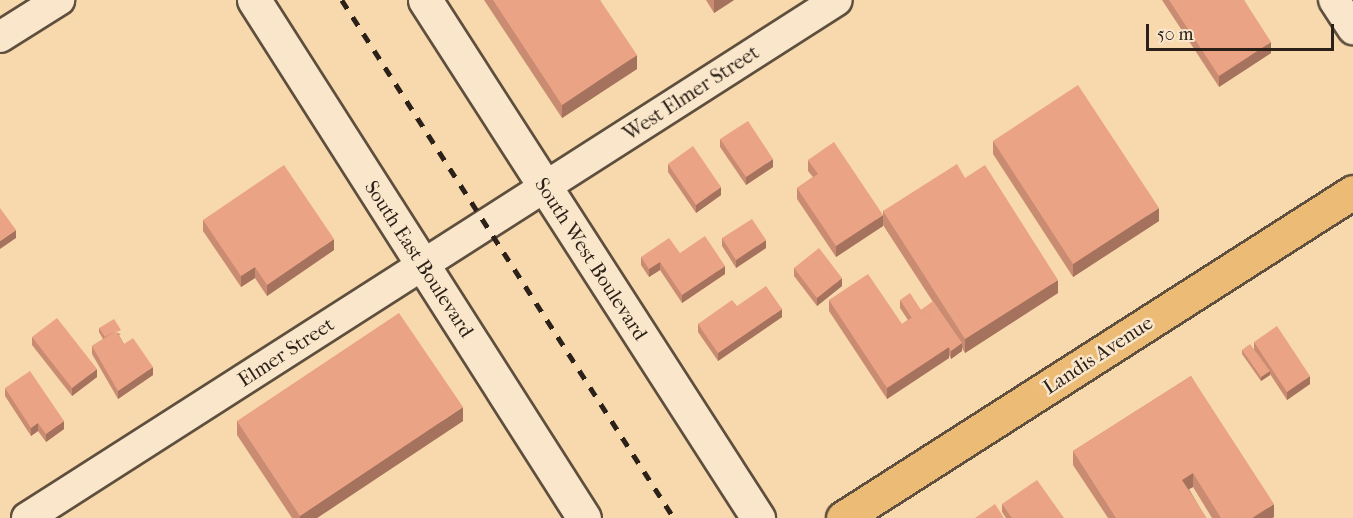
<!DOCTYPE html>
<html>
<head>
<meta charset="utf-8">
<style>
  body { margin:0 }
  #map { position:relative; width:1353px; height:518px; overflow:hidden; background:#f8d9ad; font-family:"IM FELL French Canon",serif }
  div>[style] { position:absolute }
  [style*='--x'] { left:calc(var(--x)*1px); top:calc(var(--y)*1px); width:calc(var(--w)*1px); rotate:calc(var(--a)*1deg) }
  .roads { filter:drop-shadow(2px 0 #5e4f3e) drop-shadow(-2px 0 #5e4f3e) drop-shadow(0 2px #5e4f3e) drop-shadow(0 -2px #5e4f3e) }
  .street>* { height:30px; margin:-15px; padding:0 15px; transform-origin:15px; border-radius:15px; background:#fae6ca }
  .secondary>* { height:33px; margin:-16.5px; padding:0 16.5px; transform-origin:16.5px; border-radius:16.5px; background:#fae6ca }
  .primary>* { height:33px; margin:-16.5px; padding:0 16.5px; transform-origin:16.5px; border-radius:16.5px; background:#ecbc76 }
  .rail>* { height:4.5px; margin-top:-2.25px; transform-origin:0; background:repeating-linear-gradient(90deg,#2b2119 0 10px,transparent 0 20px) }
  .wall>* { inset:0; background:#c98c72 }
  .shaded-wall>* { inset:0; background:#a4725d }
  .building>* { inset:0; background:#eaa385 }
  span { translate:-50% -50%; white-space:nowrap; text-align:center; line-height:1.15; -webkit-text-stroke:5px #fae6ca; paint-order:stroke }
  .street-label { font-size:20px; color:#2b2119 }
  .scale { position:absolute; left:1146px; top:24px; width:188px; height:27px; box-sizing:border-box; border:3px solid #2b2119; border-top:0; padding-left:8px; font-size:18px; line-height:21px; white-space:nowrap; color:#2b2119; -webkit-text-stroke:4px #fae6ca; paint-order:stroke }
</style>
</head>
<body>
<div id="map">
  <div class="roads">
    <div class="street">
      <div style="--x:1334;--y:0;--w:35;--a:57"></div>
      <div style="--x:0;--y:37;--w:70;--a:-32.1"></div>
      <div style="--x:27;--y:518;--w:961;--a:-32.6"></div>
    </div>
    <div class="secondary">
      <div style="--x:254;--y:0;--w:614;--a:57.5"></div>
      <div style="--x:425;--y:0;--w:616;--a:57.26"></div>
    </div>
    <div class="primary">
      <div style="--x:843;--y:518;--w:605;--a:-32.59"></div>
    </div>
  </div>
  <div class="rail">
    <div style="--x:342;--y:0;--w:615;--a:57.34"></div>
  </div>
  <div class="wall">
    <div style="clip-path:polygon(484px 0,600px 0,637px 69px,562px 118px)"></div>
    <div style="clip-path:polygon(706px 0,734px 0,714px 13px)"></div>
    <div style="clip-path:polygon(1162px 0,1244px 0,1271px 53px,1219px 87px)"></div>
    <div style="clip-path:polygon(720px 139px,773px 167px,746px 185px,720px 147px)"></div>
    <div style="clip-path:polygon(993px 141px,1159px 221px,1073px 277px,993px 154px)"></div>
    <div style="clip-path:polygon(808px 160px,883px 226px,836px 257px,797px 199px,797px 188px,813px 177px,808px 171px)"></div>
    <div style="clip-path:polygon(668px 164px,721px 195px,696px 213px,668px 172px)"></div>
    <div style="clip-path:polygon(965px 178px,1058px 293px,965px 353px,962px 348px,962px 351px,951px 359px,949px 355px,949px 358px,887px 399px,829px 311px,829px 300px,902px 324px,908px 320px,900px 308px,900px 300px,921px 310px,933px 302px,883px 225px,883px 211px)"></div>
    <div style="clip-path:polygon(203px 220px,334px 250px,267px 296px,255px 278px,241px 287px,203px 231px)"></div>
    <div style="clip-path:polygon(722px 238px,766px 248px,736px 268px,722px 246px)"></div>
    <div style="clip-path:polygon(680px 253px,725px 274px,682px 303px,660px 270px,649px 277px,641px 265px,641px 257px)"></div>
    <div style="clip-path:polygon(794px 268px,842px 286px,817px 306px,794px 276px)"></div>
    <div style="clip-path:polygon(737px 306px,782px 317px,718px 361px,698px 332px,698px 324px)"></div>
    <div style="clip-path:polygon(99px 328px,121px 334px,119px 335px,124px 344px,153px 375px,118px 399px,92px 354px,92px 346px,103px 339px,99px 332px)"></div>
    <div style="clip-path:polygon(32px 337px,97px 377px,72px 396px,32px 345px)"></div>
    <div style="clip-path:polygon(1254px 342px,1310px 384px,1287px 400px,1270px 374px,1270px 375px,1261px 381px,1242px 354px,1242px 350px,1254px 349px)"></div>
    <div style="clip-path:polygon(1191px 376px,1274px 517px,1272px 518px,1212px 518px,1193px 487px,1189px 489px,1206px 518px,1108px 518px,1073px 465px,1073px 451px)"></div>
    <div style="clip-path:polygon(5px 388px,64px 429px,46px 442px,38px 431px,31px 436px,5px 396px)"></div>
    <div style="clip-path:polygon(237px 421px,463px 421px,317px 518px,292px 518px,237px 435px)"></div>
    <div style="clip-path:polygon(1002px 504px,1064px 518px,1006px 518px,1002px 512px)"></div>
  </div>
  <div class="shaded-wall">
    <div style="clip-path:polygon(714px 0,734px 0,714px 13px)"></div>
    <div style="clip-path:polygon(1271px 42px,1271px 53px,1219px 87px,1219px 76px)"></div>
    <div style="clip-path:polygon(637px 55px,637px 69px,562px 118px,562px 105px)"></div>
    <div style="clip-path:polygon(773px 159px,773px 167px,746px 185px,746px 177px)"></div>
    <div style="clip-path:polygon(721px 187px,721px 195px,696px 213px,696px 205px)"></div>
    <div style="clip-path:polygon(1159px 208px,1159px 221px,1073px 277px,1073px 264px)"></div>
    <div style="clip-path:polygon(883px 215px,883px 226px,836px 257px,836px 246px)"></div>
    <div style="clip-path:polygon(16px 230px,16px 238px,0 249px,0 241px)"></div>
    <div style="clip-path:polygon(334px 239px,334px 250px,267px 296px,267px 285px)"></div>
    <div style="clip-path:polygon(766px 240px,766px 248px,736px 268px,736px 260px)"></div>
    <div style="clip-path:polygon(660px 262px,660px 270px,649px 277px,649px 269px)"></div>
    <div style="clip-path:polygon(725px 266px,725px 274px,682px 303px,682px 295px)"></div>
    <div style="clip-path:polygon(255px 267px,255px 278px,241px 287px,241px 276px)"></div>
    <div style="clip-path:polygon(842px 278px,842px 286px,817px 306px,817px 298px)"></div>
    <div style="clip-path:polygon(1058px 280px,1058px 293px,965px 353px,965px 339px)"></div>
    <div style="clip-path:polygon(782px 309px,782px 317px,718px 361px,718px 353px)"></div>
    <div style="clip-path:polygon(962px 343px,962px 351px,951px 359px,951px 351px)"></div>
    <div style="clip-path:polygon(949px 347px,949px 358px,887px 399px,887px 388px)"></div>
    <div style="clip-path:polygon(153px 367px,153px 375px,118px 399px,118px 391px)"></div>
    <div style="clip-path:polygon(97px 369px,97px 377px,72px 396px,72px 388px)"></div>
    <div style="clip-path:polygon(1270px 371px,1270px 375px,1261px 381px,1261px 377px)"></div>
    <div style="clip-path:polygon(1310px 376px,1310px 384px,1287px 400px,1287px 392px)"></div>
    <div style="clip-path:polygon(463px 407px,463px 421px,317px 518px,300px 518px,300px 516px)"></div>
    <div style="clip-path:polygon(64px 421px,64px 429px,46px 442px,46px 434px)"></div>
    <div style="clip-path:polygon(38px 423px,38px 431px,31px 436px,31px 428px)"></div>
    <div style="clip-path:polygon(1193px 473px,1193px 487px,1182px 493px,1182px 480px)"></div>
    <div style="clip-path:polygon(1274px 504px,1274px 517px,1272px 518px,1253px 518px)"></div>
  </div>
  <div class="building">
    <div style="clip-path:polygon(493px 0,600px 0,637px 55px,562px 105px)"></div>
    <div style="clip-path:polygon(1169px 0,1244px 0,1271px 42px,1219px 76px)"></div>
    <div style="clip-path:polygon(1078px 85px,1159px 208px,1073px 264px,993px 141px)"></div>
    <div style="clip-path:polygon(748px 121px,773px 159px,746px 177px,720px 139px)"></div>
    <div style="clip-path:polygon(834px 142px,883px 215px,836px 246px,797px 188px,818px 174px,808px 160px)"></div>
    <div style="clip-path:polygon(693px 146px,721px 187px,696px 205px,668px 164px)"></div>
    <div style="clip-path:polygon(957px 164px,965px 178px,985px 165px,1058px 280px,965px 339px,883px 211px)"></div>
    <div style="clip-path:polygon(284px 165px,334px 239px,267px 285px,255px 267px,241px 276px,203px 220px)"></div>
    <div style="clip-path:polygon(0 208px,16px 230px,0 241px)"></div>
    <div style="clip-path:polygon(752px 219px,766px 240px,736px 260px,722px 238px)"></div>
    <div style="clip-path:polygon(705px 236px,725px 266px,682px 295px,660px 262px,649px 269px,641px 257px,669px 238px,680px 253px)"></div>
    <div style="clip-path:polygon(819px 248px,842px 278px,817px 298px,794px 268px)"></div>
    <div style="clip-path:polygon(868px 274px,902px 324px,924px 310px,949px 347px,887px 388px,829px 300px)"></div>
    <div style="clip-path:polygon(766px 286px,782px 309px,718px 353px,698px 324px,732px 300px,737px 306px)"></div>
    <div style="clip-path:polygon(910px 293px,921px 310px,933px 301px,962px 343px,951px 351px,924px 310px,912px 318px,900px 300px)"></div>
    <div style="clip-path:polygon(399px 313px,463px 407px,300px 516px,237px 421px)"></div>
    <div style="clip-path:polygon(57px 318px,97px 369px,72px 388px,32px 337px)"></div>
    <div style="clip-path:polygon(114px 319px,121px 330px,117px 332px,116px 331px,105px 337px,99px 328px)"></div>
    <div style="clip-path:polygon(1277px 326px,1310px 376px,1287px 392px,1254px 342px)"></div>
    <div style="clip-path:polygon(116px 331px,124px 344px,133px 338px,153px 367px,118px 391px,92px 346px)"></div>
    <div style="clip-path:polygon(1250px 344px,1270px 371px,1261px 377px,1242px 350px)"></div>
    <div style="clip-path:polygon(30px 371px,64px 421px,46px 434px,38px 423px,31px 428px,5px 388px)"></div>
    <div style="clip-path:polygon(1191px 376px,1274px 504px,1253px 517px,1253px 518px,1221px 518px,1193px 473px,1182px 480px,1206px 517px,1205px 518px,1116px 518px,1073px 451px)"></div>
    <div style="clip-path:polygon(1037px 480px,1064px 518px,1012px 518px,1002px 504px)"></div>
    <div style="clip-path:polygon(995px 504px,1004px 518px,975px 518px)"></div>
  </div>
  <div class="street-label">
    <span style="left:691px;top:93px;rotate:-33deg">West Elmer Street</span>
    <span style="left:419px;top:259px;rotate:57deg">South East Boulevard</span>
    <span style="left:591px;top:259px;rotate:57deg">South West Boulevard</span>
    <span style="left:286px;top:352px;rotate:-33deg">Elmer Street</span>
    <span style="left:1098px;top:355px;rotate:-33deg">Landis Avenue</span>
  </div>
  <div class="scale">50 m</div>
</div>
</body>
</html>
